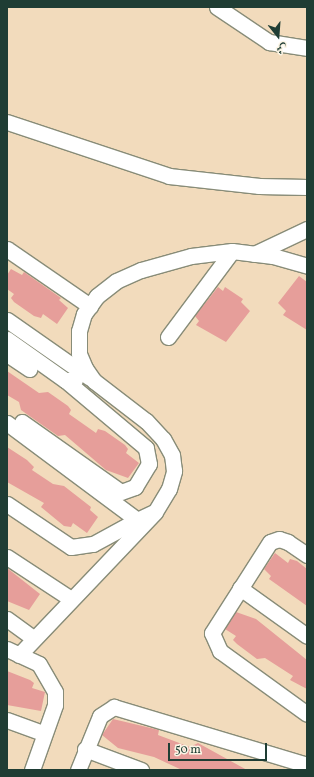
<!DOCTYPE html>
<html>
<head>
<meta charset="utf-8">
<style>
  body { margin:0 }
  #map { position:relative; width:314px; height:777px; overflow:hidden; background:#f2dbbc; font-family:Vollkorn,Amiri,serif }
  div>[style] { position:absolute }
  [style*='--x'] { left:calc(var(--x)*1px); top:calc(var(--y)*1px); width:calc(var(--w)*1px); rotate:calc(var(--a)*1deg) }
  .building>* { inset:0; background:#e69e9a }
  .roads { filter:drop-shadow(1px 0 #888c78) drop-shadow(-1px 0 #888c78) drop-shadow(0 1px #888c78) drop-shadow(0 -1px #888c78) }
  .minor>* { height:15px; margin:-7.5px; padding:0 7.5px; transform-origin:7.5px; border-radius:7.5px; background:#fff }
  span { translate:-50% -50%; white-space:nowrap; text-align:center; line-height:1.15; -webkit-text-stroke:4px #fcf5e5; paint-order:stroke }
  .frame { position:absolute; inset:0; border:8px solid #1f3d34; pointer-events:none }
  .north { position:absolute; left:258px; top:16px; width:40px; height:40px; -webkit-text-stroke:3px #fcf5e5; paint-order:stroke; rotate:163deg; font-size:11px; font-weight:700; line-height:16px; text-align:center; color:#1f3d34 }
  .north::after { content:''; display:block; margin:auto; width:14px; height:18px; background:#1f3d34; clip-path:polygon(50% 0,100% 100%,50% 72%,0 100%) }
  .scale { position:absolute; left:168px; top:743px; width:99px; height:18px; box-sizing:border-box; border:2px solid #1f3d34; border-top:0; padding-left:5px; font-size:12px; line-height:14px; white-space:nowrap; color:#1f3d34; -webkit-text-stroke:3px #fcf5e5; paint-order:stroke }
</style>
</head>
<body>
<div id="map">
  <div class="building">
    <div style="clip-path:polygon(11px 269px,22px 275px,24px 272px,61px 298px,59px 300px,68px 308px,57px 324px,43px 314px,41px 318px,34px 316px,14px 302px,11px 298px,14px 294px,7px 289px,7px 275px)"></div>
    <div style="clip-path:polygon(299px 276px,307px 282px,307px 330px,283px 315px,286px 311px,278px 303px)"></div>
    <div style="clip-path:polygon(218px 287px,223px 291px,225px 287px,243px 299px,241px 302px,250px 311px,226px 342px,196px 325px,199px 321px,195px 316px)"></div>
    <div style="clip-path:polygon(7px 371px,39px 393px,48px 392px,68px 406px,71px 410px,69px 414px,96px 433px,98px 429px,105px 431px,125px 445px,128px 449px,126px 453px,139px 463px,128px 478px,106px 470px,65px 435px,58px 436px,21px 410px,19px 402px,7px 395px)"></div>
    <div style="clip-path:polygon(7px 447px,27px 460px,34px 467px,32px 470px,53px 484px,64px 486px,91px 507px,90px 510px,98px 517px,87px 533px,73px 523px,71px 527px,64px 526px,41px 507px,44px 503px,7px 482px)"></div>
    <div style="clip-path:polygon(275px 553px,288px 563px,290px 559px,297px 561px,307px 569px,307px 606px,269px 579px,271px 576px,264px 569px)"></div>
    <div style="clip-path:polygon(7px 568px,40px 594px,29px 610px,7px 601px)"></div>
    <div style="clip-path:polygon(236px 612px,256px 619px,307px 660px,307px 689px,290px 680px,293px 676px,265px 658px,257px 659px,237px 644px,233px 640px,236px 636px,225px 629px)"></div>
    <div style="clip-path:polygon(7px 671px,30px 680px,34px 683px,32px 688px,45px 692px,41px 711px,7px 705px)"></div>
    <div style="clip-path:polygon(113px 719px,155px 729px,159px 730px,158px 735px,190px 747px,198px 743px,247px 770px,182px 770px,154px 757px,118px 748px,102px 735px)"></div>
  </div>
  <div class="roads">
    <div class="minor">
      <div style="--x:217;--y:7;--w:63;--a:33.9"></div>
      <div style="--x:269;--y:42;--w:38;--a:9"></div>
      <div style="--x:7;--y:122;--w:171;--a:18.4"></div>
      <div style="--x:169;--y:176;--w:91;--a:6.3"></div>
      <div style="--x:259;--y:186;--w:48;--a:1.2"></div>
      <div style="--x:7;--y:249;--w:101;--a:34.5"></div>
      <div style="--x:254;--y:254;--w:59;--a:-25.3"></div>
      <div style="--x:7;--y:320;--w:101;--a:34.9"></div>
      <div style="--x:168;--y:337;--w:107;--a:-53.3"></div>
      <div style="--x:7;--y:339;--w:71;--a:35.3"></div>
      <div style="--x:65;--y:380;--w:10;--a:0"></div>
      <div style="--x:7;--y:354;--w:27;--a:34"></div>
      <div style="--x:22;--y:422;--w:121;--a:35.3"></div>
      <div style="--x:121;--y:492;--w:15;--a:-20"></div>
      <div style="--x:135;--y:487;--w:27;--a:-59"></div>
      <div style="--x:149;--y:464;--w:16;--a:-101"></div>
      <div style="--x:146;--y:448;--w:106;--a:-140"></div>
      <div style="--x:7;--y:423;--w:162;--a:36.7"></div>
      <div style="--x:137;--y:520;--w:17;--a:-25"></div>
      <div style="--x:7;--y:504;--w:77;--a:33.9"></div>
      <div style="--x:71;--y:547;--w:22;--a:-8"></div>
      <div style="--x:93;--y:544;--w:50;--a:-28.6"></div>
      <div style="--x:307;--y:555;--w:23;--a:-146"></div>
      <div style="--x:288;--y:542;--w:9;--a:-162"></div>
      <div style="--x:279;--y:539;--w:9;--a:162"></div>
      <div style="--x:270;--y:542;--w:108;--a:122.5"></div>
      <div style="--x:212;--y:633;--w:20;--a:66"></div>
      <div style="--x:220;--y:651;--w:107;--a:35.9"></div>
      <div style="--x:7;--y:557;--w:77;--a:33.3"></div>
      <div style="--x:240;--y:588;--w:82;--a:35.6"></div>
      <div style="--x:7;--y:619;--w:31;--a:36"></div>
      <div style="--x:7;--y:649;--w:35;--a:25"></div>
      <div style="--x:39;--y:664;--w:32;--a:60"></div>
      <div style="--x:55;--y:692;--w:13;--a:90"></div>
      <div style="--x:55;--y:705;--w:69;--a:109.5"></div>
      <div style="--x:19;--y:655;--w:197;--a:-46.4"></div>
      <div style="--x:155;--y:512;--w:27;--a:-59"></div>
      <div style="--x:169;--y:489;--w:19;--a:-74"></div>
      <div style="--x:174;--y:471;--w:16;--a:-97"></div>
      <div style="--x:172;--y:455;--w:18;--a:-119"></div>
      <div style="--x:163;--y:439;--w:25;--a:-133"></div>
      <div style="--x:146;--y:421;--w:66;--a:-142.4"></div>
      <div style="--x:94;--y:381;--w:16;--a:-125"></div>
      <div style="--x:85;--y:368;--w:15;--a:-113"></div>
      <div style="--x:79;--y:354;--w:23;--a:-90"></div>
      <div style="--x:79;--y:331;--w:18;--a:-74"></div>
      <div style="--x:84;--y:314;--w:22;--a:-54"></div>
      <div style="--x:97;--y:296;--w:24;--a:-38"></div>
      <div style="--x:116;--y:281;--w:27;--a:-24"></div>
      <div style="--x:141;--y:270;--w:52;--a:-15.6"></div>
      <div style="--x:191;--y:256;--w:41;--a:-7"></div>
      <div style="--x:232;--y:251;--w:41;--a:7"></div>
      <div style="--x:273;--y:256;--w:35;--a:16"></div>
      <div style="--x:7;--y:720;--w:38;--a:20"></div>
      <div style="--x:85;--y:749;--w:60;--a:20.6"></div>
      <div style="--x:78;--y:770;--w:58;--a:-67.8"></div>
      <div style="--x:100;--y:716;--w:17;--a:-33"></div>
      <div style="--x:114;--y:707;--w:202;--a:16.7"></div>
    </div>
  </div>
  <div class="frame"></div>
  <div class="north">ش</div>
  <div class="scale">50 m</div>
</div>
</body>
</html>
